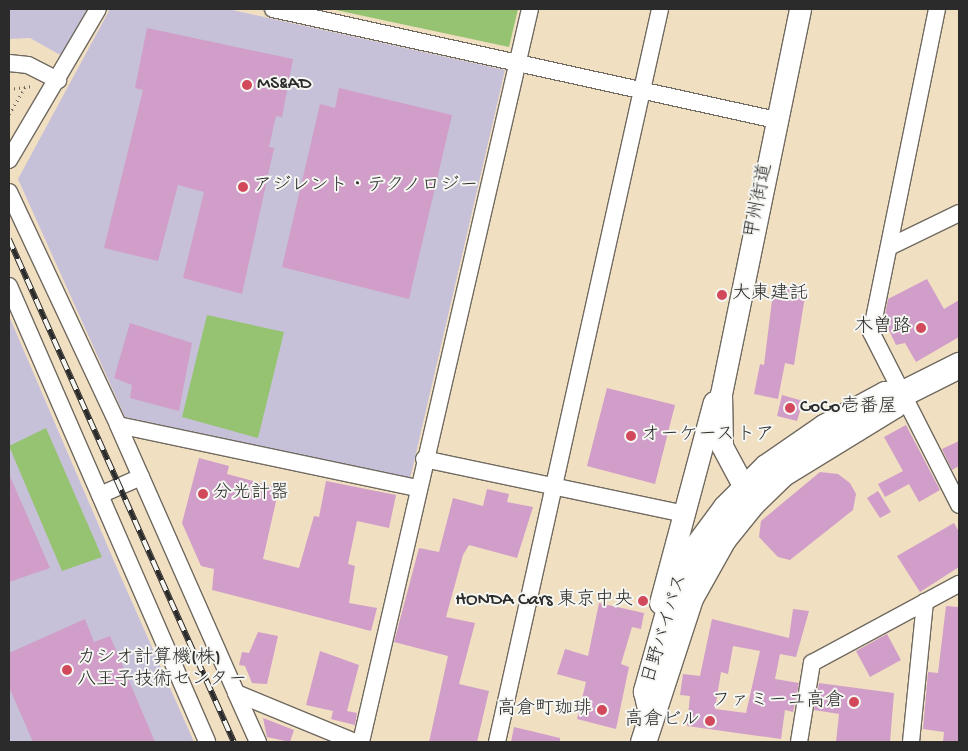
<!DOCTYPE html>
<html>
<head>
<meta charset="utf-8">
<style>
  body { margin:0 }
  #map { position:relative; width:968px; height:751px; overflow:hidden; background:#f1dfc2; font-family:"Gochi Hand","Klee One",sans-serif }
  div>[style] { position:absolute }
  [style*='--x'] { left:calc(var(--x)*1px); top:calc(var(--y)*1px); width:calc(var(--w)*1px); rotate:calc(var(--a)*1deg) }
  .industrial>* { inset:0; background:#c7c0d9 }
  .green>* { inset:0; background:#96c371 }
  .building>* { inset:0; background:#d09ec8 }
  .path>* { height:2.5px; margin-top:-1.25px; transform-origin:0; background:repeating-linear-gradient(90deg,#706a60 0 1px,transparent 0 5px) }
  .roads { filter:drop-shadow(1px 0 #706a60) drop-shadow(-1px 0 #706a60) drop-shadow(0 1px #706a60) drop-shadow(0 -1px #706a60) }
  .minor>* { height:16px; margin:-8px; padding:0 8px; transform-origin:8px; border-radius:8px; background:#fff }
  .major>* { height:21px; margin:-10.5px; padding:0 10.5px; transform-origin:10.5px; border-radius:10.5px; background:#fff }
  .highway>* { height:25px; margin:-12.5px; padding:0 12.5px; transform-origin:12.5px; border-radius:12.5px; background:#fff }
  .rail>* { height:5.5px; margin-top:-2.75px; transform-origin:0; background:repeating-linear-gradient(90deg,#f6f6f2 0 11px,#2b2b2b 0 22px); box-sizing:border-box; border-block:1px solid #2b2b2b }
  .dots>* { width:14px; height:14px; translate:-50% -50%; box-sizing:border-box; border:2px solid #f6f6f2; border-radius:50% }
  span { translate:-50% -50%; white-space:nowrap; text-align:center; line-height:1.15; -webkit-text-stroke:4px #f6f6f2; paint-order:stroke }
  .poi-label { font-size:19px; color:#2b2b2b }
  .left { translate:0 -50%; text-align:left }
  .right { translate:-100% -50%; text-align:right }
  .street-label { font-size:19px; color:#2b2b2b }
  .frame { position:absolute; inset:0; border:10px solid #2b2b2b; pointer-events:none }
</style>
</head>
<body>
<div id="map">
  <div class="industrial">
    <div style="clip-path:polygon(9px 9px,88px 9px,62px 56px,30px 38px,9px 39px)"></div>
    <div style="clip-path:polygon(110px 9px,228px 9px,505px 70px,410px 479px,125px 417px,18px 179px)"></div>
    <div style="clip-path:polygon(9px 316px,120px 575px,194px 742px,9px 742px)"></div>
  </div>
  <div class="green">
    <div style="clip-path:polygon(331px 9px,518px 9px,509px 47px)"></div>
    <div style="clip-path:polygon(207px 315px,284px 332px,258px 438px,182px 417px)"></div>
    <div style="clip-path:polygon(46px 428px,102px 557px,62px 571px,9px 446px)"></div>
  </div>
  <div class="building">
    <div style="clip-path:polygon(147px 28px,293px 59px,282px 117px,276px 116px,269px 147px,274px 148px,242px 294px,183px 278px,204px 192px,178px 185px,158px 261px,104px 248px,143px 90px,135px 88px)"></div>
    <div style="clip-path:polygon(339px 88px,452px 115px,409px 299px,282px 267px,320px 104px,335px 108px)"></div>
    <div style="clip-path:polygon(927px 279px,944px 309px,959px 300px,959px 337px,916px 362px,905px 343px,896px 345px,884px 320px,888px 299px)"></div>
    <div style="clip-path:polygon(774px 284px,806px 290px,794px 365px,785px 363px,778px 399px,754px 394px,760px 364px,764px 365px)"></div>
    <div style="clip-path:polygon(130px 323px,192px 343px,179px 411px,130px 398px,132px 385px,114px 378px)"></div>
    <div style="clip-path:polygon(607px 388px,675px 405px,655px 484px,587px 466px)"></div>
    <div style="clip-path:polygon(782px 395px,803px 401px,797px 421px,777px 416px)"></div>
    <div style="clip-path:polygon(906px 425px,940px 490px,919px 502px,909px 484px,885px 497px,878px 484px,903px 471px,884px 437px)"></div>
    <div style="clip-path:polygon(959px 441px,959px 466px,952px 470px,942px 449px)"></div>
    <div style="clip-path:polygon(199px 458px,229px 466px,227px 474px,279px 488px,263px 559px,299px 568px,314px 516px,319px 517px,326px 481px,396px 495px,389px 528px,357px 521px,348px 564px,355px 566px,349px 603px,377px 608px,371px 631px,212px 590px,214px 569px,201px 566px,182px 523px)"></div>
    <div style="clip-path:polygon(820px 472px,838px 474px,850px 483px,856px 494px,853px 510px,790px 560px,778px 557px,759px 537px,761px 521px)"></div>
    <div style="clip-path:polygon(9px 474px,50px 568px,9px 582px)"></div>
    <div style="clip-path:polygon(487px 489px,509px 494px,507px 502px,533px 507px,517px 558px,469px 545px,463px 555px,446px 617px,475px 623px,459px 684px,489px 691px,477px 742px,429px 742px,448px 656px,394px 642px,419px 548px,439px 552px,453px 498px,483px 506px)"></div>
    <div style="clip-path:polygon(878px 491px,891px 512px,880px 518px,867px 498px)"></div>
    <div style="clip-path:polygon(954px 523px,959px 532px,959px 567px,920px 592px,897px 556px)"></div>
    <div style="clip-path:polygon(599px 603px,644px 613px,641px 629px,632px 627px,621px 664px,629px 667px,616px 729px,577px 719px,586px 682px,557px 674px,565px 649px,588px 656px)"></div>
    <div style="clip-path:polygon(946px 606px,959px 607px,959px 742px,943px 742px,944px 732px,923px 729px,928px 672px,938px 673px)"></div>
    <div style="clip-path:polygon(evenodd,793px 609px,809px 611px,796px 657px,780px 654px,775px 679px,799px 683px,793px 712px,785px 710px,781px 739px,687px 726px,690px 696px,680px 695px,683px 674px,700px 676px,712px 619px,789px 638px,793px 609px,733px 646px,760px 651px,746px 713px,715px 709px,721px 672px,728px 674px,733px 646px)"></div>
    <div style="clip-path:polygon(85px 619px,94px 642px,110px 636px,155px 742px,33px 742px,9px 687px,9px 653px)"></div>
    <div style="clip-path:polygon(258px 632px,278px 636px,267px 684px,252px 683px,245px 666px,239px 665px,242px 652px,249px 653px)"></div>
    <div style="clip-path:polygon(887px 634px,901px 660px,870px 677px,856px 651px)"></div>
    <div style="clip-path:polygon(320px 651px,359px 665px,347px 711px,357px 713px,355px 725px,331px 719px,333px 711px,306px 705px)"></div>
    <div style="clip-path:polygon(819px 683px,894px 693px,890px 742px,836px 742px,839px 714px,814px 710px)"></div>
    <div style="clip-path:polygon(263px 718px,294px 730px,290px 742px,267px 737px)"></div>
    <div style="clip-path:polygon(514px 727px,560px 738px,560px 742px,511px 742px)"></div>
  </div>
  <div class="path">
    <div style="--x:9;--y:89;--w:24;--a:-7"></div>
    <div style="--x:9;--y:114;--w:31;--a:-59"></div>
  </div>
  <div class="roads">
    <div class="minor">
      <div style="--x:273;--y:9;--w:515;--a:12.44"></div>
      <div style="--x:937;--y:9;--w:330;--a:101.5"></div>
      <div style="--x:871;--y:332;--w:194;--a:63"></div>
      <div style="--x:9;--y:63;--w:19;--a:6"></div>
      <div style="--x:28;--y:65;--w:34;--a:27"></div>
      <div style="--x:9;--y:160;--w:175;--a:-59.5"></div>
      <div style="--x:9;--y:192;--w:257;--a:64.9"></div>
      <div style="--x:118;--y:425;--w:293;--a:66.2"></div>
      <div style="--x:236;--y:693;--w:129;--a:22.4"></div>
      <div style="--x:889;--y:247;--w:78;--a:-25.9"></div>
      <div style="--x:9;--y:286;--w:497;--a:66.5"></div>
      <div style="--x:118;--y:425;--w:306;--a:11.9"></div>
      <div style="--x:424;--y:459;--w:266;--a:11.9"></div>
      <div style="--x:100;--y:495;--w:45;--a:-23.7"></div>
      <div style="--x:236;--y:693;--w:54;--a:65.8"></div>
      <div style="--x:361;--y:742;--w:752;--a:-77.02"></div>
      <div style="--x:497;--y:742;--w:751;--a:-77.46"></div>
      <div style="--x:799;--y:742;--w:80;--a:-80.7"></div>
      <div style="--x:812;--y:663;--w:167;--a:-28.3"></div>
      <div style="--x:911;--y:742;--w:141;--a:-84.3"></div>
    </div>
    <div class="major">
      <div style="--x:752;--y:502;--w:64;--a:-118.2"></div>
      <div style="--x:722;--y:446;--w:52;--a:-91.1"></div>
      <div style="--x:721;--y:394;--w:393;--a:-78.4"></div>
      <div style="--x:660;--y:603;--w:208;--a:-75"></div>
    </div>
    <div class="highway">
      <div style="--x:903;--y:393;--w:63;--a:-26.6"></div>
      <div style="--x:643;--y:742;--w:151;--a:-71.9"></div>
      <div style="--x:690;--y:598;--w:68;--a:-60.8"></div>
      <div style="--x:723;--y:539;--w:46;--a:-51.1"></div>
      <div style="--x:752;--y:503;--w:43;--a:-44.1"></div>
      <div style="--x:783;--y:473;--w:130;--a:-31.5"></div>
      <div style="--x:894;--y:405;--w:15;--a:-53"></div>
      <div style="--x:903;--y:393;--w:18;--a:177"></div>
      <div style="--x:885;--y:394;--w:69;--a:151.6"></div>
      <div style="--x:824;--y:427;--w:70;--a:145.4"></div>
      <div style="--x:766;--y:467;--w:57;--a:135"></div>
      <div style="--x:726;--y:507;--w:49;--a:126.6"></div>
      <div style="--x:697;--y:546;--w:54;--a:116.6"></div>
      <div style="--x:673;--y:594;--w:101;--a:105.6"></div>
      <div style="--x:646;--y:691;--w:17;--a:77"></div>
    </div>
  </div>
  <div class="rail">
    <div style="--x:9;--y:239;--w:551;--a:65.9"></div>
  </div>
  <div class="dots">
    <div style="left:247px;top:85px;background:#d1495b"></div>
    <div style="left:243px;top:187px;background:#d1495b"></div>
    <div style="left:722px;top:295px;background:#d1495b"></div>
    <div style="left:921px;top:328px;background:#d1495b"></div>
    <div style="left:790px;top:408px;background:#d1495b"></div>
    <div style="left:631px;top:436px;background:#d1495b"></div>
    <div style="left:203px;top:494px;background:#d1495b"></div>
    <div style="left:643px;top:601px;background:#d1495b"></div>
    <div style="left:67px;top:670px;background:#d1495b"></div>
    <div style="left:854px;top:702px;background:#d1495b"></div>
    <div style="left:602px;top:710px;background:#d1495b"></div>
    <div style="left:710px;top:721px;background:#d1495b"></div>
  </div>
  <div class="poi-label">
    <span class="left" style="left:257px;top:85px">MS&amp;AD</span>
    <span class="left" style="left:253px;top:187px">アジレント・テクノロジー</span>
    <span class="left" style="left:732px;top:295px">大東建託</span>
    <span class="right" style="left:911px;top:328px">木曽路</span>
    <span class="left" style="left:800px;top:408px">CoCo壱番屋</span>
    <span class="left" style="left:641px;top:436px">オーケーストア</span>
    <span class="left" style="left:213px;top:494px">分光計器</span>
    <span class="right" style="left:633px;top:601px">HONDA Cars 東京中央</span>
    <span class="left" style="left:77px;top:670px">カシオ計算機(株)<br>八王子技術センター</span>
    <span class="right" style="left:844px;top:702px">ファミーユ高倉</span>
    <span class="right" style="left:592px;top:710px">高倉町珈琲</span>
    <span class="right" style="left:700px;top:721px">高倉ビル</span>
  </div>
  <div class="street-label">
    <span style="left:760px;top:201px;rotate:-79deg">甲州街道</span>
    <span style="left:666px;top:629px;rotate:-73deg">日野バイパス</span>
  </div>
  <div class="frame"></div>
</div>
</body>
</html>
